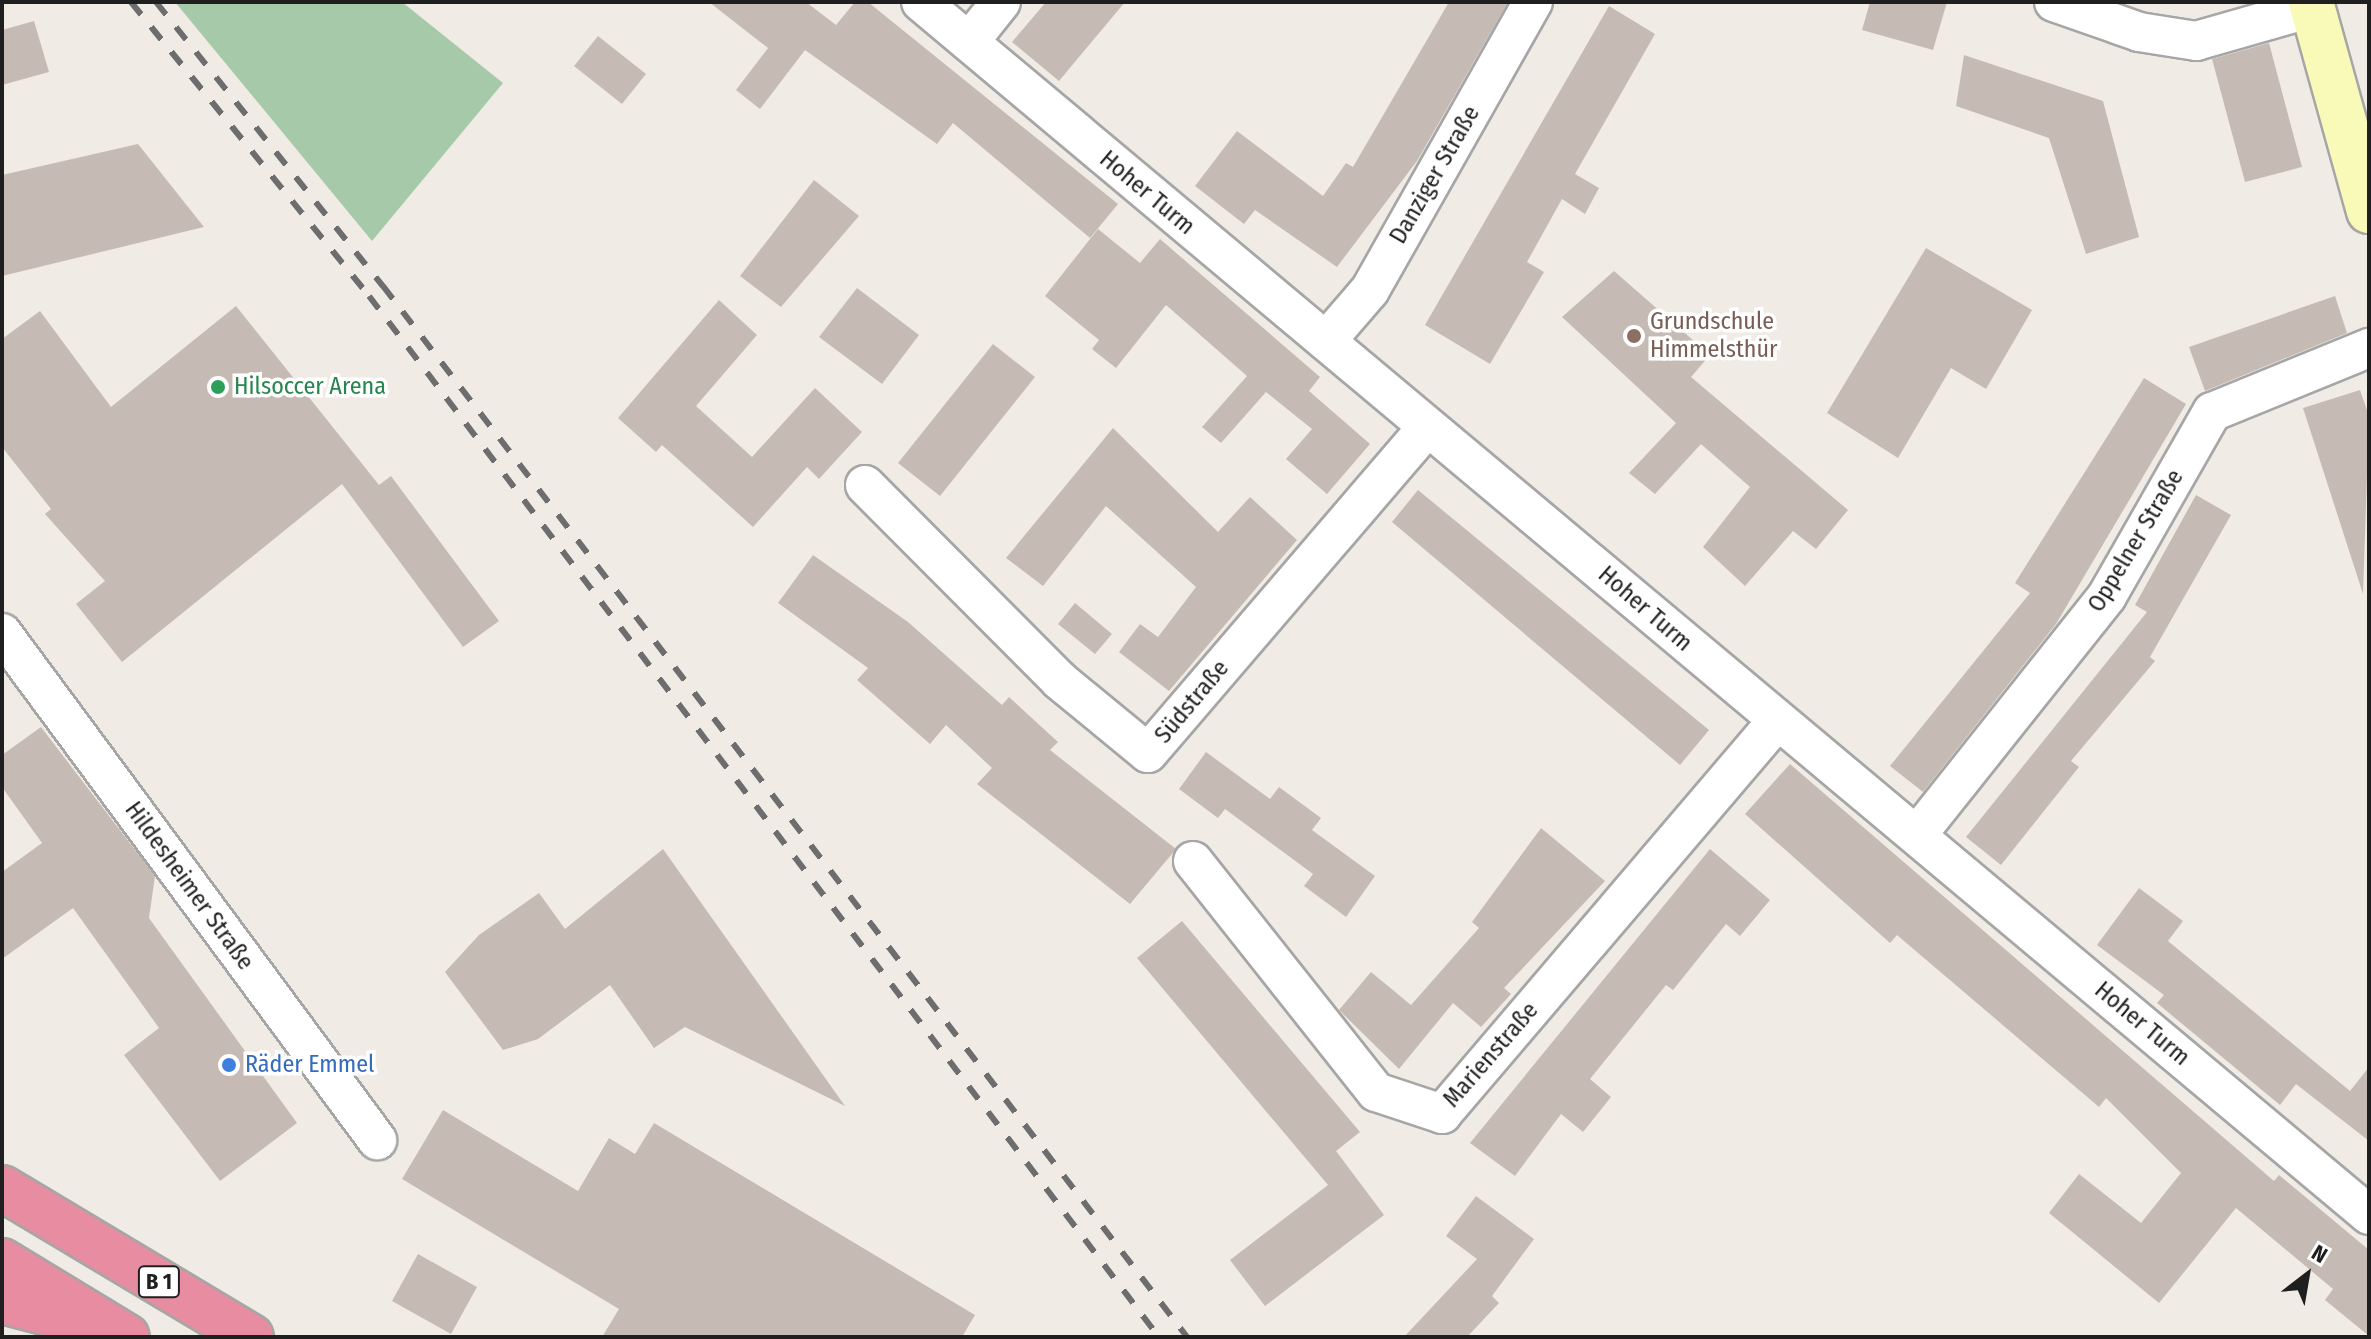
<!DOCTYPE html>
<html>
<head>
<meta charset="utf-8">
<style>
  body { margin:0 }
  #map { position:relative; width:2371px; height:1339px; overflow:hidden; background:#f0ece5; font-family:"Fira Sans Condensed",sans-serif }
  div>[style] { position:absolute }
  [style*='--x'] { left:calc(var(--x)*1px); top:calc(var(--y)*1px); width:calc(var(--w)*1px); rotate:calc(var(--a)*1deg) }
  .cemetery>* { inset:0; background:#a6c9a9 }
  .building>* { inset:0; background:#c5bbb4 }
  .roads { filter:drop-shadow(2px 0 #a6a6a6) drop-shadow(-2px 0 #a6a6a6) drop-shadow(0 2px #a6a6a6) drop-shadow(0 -2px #a6a6a6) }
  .street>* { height:38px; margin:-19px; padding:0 19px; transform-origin:19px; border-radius:19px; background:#fff }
  .secondary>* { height:44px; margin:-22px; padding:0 22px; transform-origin:22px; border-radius:22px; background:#fafab8 }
  .highway>* { height:44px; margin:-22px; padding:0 22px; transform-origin:22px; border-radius:22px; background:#e88ca2 }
  .rail>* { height:6px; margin-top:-3px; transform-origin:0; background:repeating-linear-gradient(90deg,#6d6d6d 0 16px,transparent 0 32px) }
  .dots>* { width:22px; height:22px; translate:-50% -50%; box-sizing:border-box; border:4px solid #fff; border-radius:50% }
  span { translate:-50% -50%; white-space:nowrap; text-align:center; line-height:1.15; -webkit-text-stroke:7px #fff; paint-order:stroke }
  .shield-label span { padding:2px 6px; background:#fff; border:2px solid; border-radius:6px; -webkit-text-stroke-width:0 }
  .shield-label { font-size:22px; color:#1f1f1f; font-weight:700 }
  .street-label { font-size:24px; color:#1f1f1f }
  .education-label { font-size:24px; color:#785e54 }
  .left { translate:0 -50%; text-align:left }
  .leisure-label { font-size:24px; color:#27864d }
  .shop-label { font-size:24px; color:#366cbe }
  .frame { position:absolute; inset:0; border:4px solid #1f1f1f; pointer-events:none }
  .north { position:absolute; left:2267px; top:1235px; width:80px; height:80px; -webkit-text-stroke:6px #fff; paint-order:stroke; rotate:31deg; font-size:22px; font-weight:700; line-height:32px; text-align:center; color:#1f1f1f }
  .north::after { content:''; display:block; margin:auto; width:28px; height:36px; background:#1f1f1f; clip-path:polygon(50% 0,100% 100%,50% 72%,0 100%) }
</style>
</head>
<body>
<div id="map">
  <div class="cemetery">
    <div style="clip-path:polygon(175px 2px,402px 2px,503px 83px,372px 241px)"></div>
  </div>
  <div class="building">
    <div style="clip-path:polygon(709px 2px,806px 2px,836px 25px,855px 2px,868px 2px,1118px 204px,1090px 238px,953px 123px,937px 144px,805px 50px,760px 109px,736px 90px,768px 48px)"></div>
    <div style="clip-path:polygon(1046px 2px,1125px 2px,1059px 81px,1012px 42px)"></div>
    <div style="clip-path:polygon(1449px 2px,1508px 2px,1417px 161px,1337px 267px,1255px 210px,1244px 224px,1195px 186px,1237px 131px,1323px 196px,1346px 163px,1353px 167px)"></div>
    <div style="clip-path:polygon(1870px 2px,1947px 2px,1933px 50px,1862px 30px)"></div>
    <div style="clip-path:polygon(1609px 6px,1655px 34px,1575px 174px,1599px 188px,1585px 214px,1562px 199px,1527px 262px,1544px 272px,1490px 364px,1425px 325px)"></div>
    <div style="clip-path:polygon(34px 21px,49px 72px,2px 85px,2px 30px)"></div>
    <div style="clip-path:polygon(598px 36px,646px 74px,622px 104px,574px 66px)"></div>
    <div style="clip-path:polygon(2269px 43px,2302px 167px,2245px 182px,2212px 59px)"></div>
    <div style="clip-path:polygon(1964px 55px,2103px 101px,2139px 237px,2086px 254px,2049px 138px,1956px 106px)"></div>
    <div style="clip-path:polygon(138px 144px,204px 227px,2px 276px,2px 175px)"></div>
    <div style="clip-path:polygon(814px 180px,859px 216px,781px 307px,740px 276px)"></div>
    <div style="clip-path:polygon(1098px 229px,1140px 263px,1160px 239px,1320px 377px,1309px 391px,1370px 444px,1327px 494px,1286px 459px,1312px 429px,1266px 392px,1221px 443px,1202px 427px,1247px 376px,1166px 305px,1116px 368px,1092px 349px,1099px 340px,1045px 296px)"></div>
    <div style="clip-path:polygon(1926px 248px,2032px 310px,1986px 389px,1951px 368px,1898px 458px,1827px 413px)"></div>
    <div style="clip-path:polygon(1614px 271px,1710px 355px,1691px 377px,1848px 510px,1816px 549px,1793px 531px,1745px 586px,1703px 547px,1750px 487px,1701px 444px,1655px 494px,1629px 473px,1676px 423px,1562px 317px)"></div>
    <div style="clip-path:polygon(857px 288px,919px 335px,882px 384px,819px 337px)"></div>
    <div style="clip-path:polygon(2335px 296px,2347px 333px,2205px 391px,2189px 347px)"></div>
    <div style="clip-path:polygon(719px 300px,757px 335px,696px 406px,752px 457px,815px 388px,862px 432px,819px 479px,807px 467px,753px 527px,662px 445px,656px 452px,618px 418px)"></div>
    <div style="clip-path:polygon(236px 306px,379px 485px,391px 476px,499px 621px,463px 647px,342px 484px,122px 662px,76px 604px,105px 581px,45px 514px,51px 509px,2px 447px,2px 339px,40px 311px,111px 407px)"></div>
    <div style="clip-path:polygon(993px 344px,1035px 377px,940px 496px,898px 463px)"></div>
    <div style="clip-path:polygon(2144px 378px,2186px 404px,2056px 624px,1923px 792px,1890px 766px,2030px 593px,2015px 583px)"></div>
    <div style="clip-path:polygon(2360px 390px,2369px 416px,2363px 594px,2303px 408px)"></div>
    <div style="clip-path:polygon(1113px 428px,1218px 532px,1250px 497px,1297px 540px,1169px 691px,1119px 652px,1140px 624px,1158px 637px,1196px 587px,1106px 506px,1043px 586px,1006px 558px)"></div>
    <div style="clip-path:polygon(1418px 490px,1709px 730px,1680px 765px,1392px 522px)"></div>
    <div style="clip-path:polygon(2196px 495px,2231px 515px,2150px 657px,2155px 661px,2071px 761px,2079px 767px,2001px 865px,1966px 837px,2147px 612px,2135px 605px)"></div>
    <div style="clip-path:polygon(813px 555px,908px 622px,1002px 705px,1009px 697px,1058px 742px,1050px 750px,1176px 849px,1130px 904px,977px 784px,992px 768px,946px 725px,930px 744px,857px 680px,868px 668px,778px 603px)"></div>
    <div style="clip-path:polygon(1075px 603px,1112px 634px,1095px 654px,1058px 624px)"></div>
    <div style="clip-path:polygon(41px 727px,155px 876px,149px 918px,297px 1123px,220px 1181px,124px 1055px,159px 1028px,73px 908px,2px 959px,2px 872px,42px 843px,2px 787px,2px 755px)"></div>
    <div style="clip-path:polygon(1206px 752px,1270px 799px,1279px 787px,1321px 818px,1312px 830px,1375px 876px,1346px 917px,1304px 886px,1313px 874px,1225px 809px,1218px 818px,1179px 789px)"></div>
    <div style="clip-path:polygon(1790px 764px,2274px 1181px,2279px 1175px,2369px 1250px,2369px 1336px,2325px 1300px,2333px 1289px,2236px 1208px,2159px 1303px,2049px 1213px,2079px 1174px,2141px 1223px,2181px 1173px,2106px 1098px,2099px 1107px,1897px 935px,1890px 943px,1745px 814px)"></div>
    <div style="clip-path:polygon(1541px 828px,1605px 881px,1504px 988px,1511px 994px,1481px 1027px,1453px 1003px,1399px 1069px,1339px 1010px,1371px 972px,1411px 1005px,1479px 928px,1472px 922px)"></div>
    <div style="clip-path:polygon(663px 849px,845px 1106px,685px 1027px,654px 1048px,610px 985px,538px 1039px,503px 1050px,445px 972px,479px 935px,539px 893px,565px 929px)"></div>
    <div style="clip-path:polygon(1710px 849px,1770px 900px,1740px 936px,1726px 924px,1673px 990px,1666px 985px,1590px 1079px,1611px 1097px,1583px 1132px,1561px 1114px,1515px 1176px,1470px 1143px)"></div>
    <div style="clip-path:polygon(2139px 888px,2183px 921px,2168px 941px,2350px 1091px,2369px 1067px,2369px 1141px,2296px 1084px,2280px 1105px,2157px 1003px,2164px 995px,2097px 945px)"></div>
    <div style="clip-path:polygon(1182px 921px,1360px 1132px,1336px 1151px,1384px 1215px,1265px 1306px,1230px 1260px,1328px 1185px,1137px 958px)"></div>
    <div style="clip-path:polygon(443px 1110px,578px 1191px,609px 1138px,635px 1154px,654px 1123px,975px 1315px,962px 1337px,602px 1337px,619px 1309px,402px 1179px)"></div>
    <div style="clip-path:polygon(1476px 1196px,1534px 1239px,1492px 1296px,1499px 1303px,1467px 1337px,1404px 1337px,1477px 1259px,1446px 1236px)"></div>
    <div style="clip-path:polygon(418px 1254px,477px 1287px,451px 1334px,392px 1301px)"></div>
  </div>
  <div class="roads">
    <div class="street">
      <div style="--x:921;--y:2;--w:1889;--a:39.95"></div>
      <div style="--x:2054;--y:2;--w:90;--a:19.4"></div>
      <div style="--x:2139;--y:32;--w:58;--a:9"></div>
      <div style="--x:2196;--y:41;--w:121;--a:-15.9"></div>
      <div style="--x:969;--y:42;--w:51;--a:-51.3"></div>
      <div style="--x:1326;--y:341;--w:67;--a:-49.2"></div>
      <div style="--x:1370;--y:290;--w:331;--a:-60.5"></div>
      <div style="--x:865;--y:485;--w:275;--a:45.1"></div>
      <div style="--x:1059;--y:680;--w:115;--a:39.4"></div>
      <div style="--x:1148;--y:753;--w:429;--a:-49.4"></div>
      <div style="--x:2;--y:633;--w:631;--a:53.51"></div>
      <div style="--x:1917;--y:835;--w:305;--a:-51.5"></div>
      <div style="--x:2107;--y:596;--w:212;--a:-60.3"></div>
      <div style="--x:2212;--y:412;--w:170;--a:-22.2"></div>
      <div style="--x:1193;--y:861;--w:295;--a:51.6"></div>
      <div style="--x:1376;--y:1092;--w:70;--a:18.4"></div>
      <div style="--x:1442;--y:1114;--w:516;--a:-49.56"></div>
    </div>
    <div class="secondary">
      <div style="--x:2311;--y:2;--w:217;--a:74.5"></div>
    </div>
    <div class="highway">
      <div style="--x:2;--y:1188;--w:290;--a:30.9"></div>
      <div style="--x:2;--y:1261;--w:146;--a:31.3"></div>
      <div style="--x:2;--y:1301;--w:75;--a:14.6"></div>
    </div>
  </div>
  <div class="rail">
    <div style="--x:131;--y:2;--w:378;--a:51"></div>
    <div style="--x:369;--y:296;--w:1307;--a:52.81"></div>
    <div style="--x:156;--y:2;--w:364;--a:51.4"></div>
    <div style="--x:383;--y:286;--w:1323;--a:52.58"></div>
  </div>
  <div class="dots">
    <div style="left:1634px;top:336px;background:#8d6e63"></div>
    <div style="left:218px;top:387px;background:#2e9e5b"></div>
    <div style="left:229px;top:1065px;background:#3f7fe0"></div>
  </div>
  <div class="shield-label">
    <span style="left:159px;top:1282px">B 1</span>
  </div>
  <div class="street-label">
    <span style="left:1435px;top:175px;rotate:-60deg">Danziger Straße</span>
    <span style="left:1147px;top:193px;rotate:40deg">Hoher Turm</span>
    <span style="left:2136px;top:541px;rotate:-59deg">Oppelner Straße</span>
    <span style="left:1645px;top:609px;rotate:41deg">Hoher Turm</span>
    <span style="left:1192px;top:702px;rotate:-50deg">Südstraße</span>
    <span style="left:189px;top:886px;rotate:54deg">Hildesheimer Straße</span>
    <span style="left:2142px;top:1024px;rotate:40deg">Hoher Turm</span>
    <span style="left:1491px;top:1055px;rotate:-49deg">Marienstraße</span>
  </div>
  <div class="education-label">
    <span class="left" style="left:1650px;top:336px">Grundschule<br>Himmelsthür</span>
  </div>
  <div class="leisure-label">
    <span class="left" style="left:234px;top:387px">Hilsoccer Arena</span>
  </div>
  <div class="shop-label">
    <span class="left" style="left:245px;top:1065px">Räder Emmel</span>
  </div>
  <div class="frame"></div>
  <div class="north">N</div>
</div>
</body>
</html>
